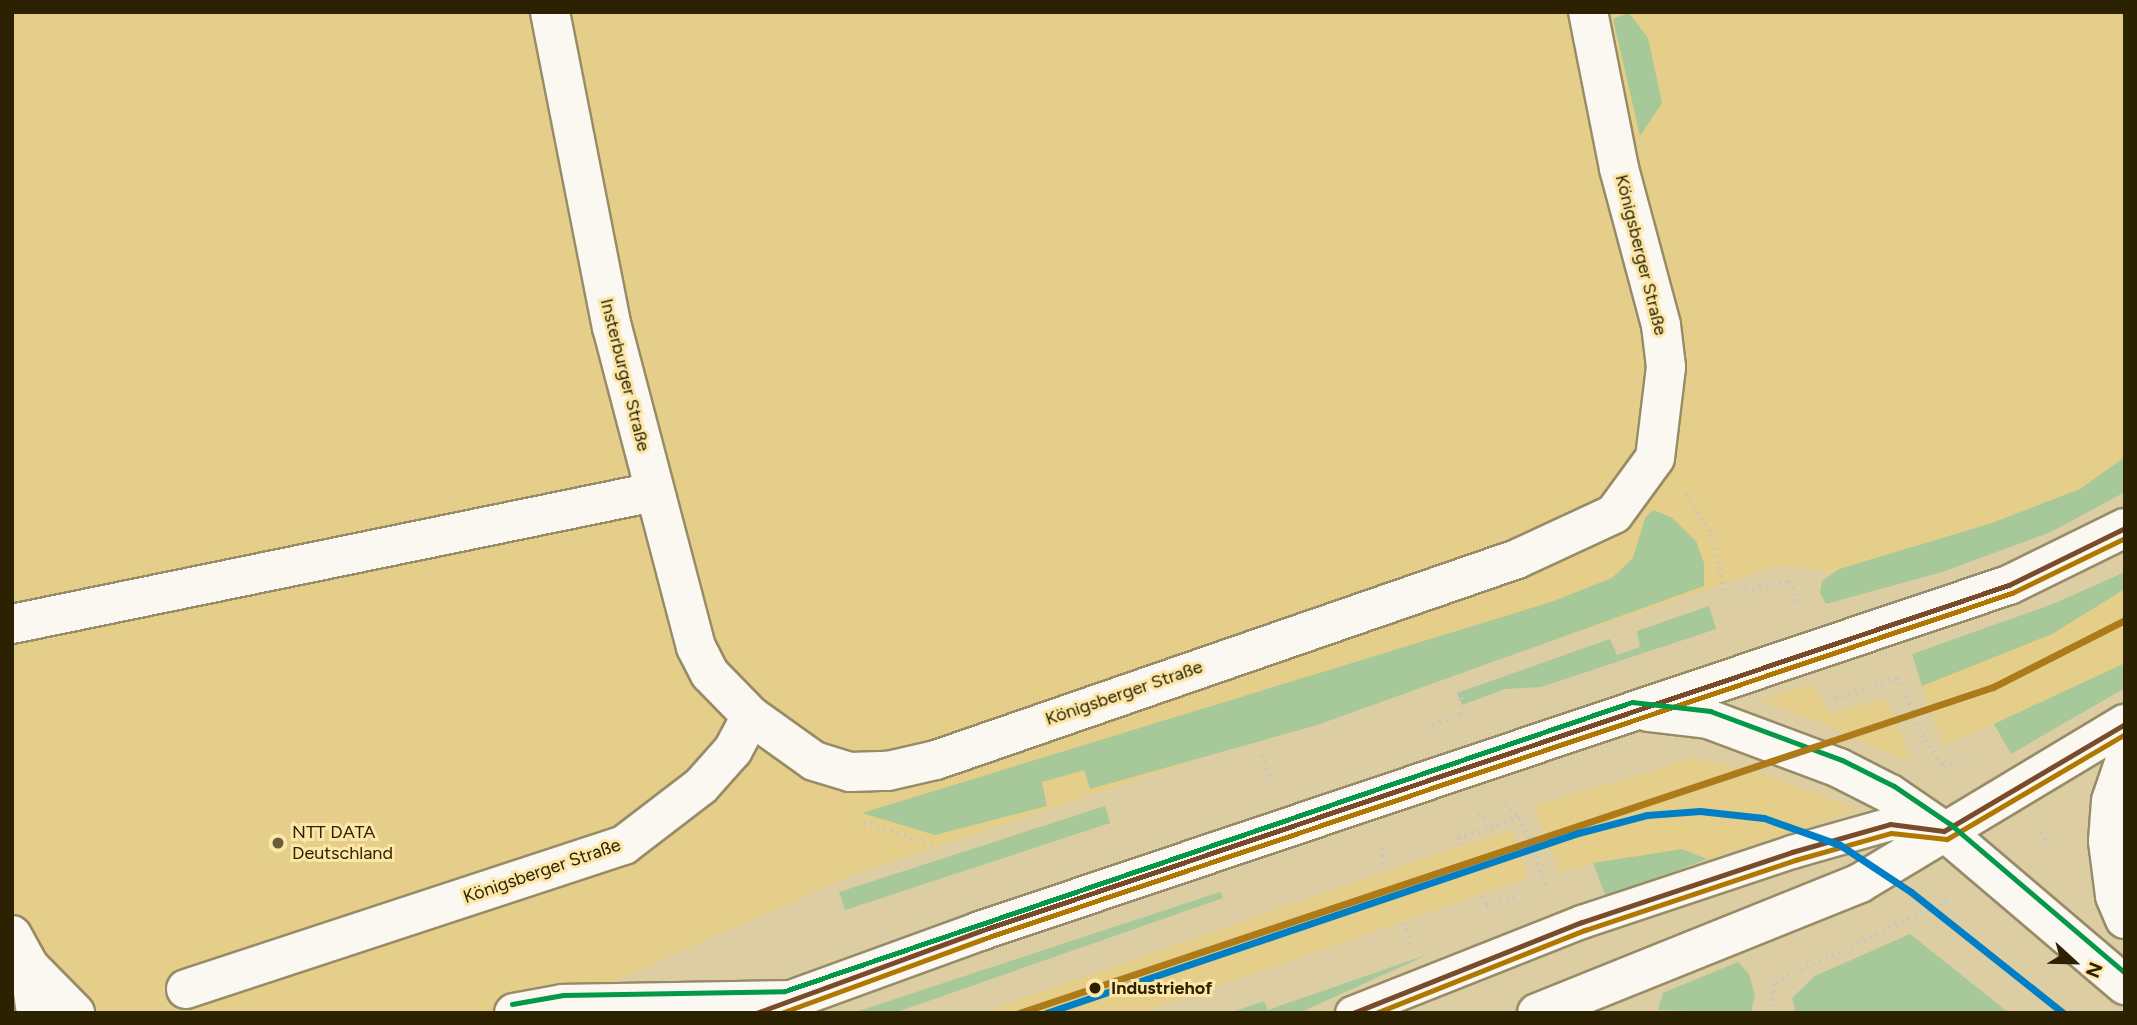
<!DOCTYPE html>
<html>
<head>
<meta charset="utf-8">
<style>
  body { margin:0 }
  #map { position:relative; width:2137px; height:1025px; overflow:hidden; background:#dccda2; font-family:Figtree,sans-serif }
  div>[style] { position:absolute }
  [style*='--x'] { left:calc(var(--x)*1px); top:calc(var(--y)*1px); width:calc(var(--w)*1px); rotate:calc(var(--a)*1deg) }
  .built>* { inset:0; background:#e4ce89 }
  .green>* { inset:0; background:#a7c898 }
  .path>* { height:4.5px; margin-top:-2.25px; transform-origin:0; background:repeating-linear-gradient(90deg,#ccc7ba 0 2px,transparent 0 7px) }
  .roads { filter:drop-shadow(2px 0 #978c67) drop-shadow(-2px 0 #978c67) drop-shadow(0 2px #978c67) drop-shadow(0 -2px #978c67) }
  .service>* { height:32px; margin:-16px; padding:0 16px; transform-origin:16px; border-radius:16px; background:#faf8f1 }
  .pedestrian>* { height:38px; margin:-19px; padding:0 19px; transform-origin:19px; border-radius:19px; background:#faf8f1 }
  .minor>* { height:38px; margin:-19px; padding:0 19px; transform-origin:19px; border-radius:19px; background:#faf8f1 }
  .secondary>* { height:38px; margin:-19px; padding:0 19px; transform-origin:19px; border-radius:19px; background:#faf8f1 }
  .bus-1>* { height:5px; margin:-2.5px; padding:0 2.5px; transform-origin:2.5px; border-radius:2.5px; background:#7a4b2a }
  .bus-2>* { height:5px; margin:-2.5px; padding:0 2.5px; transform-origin:2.5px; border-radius:2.5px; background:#b07800 }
  .bus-3>* { height:5px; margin:-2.5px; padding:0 2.5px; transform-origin:2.5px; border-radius:2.5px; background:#049949 }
  .metro-1>* { height:7px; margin:-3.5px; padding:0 3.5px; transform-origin:3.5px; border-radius:3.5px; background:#ad7a1a }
  .metro-2>* { height:7px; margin:-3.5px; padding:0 3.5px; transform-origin:3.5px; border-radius:3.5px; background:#007ec6 }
  .dots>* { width:19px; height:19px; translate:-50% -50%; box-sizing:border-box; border:4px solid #fce7a9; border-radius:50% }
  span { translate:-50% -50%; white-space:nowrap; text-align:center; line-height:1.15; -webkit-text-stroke:6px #fce7a9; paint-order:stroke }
  .street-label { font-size:18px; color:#2c2201 }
  .poi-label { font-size:18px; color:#2c2201 }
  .left { translate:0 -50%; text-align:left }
  .stop-label { font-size:18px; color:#2c2201; font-weight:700 }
  .frame { position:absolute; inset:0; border:14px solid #2c2201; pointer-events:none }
  .north { position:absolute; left:2039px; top:927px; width:70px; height:70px; -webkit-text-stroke:5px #fce7a9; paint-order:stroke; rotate:112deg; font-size:19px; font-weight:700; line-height:28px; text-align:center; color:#2c2201 }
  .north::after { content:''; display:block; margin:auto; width:24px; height:32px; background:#2c2201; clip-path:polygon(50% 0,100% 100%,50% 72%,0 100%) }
</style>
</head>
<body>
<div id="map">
  <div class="built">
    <div style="clip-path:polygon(12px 12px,2125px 12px,2125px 478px,1902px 583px,1781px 565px,1445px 676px,853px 875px,563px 1004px,514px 1013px,12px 1013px)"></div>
    <div style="clip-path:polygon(2125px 589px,2125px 663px,2066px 694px,1943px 745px,1922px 686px,2052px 634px)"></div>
    <div style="clip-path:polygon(1811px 684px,1831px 714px,1886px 699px,1909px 755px,1902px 759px,1818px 721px,1759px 701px)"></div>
    <div style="clip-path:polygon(1694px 758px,1768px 775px,1858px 810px,1707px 859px,1692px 851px,1593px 863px,1559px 872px,1534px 806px)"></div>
    <div style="clip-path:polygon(1512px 831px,1528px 878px,1140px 1013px,981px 1013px,1461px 845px)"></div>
  </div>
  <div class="green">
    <div style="clip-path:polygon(1629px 13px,1648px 38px,1662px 103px,1640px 136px,1613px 19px)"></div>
    <div style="clip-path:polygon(2125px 457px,2125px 492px,2051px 532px,1942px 572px,1826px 604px,1820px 593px,1822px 581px,1839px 569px,1992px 523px,2080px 489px)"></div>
    <div style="clip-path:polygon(1653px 510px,1671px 517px,1696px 541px,1704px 563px,1704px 586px,1317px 725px,1090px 789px,1084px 770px,1042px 782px,1047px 806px,935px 835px,862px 813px,1551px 602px,1612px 578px,1633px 558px,1645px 518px)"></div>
    <div style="clip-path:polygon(2125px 572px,2125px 589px,2052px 634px,1922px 686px,1912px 654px,2053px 604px)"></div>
    <div style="clip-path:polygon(1709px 606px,1716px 629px,1541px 687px,1505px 689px,1462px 705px,1457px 693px,1610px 639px,1617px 655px,1640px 647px,1637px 631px)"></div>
    <div style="clip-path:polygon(2125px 663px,2125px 688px,2011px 754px,1994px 724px)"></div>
    <div style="clip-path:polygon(1105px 806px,1110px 823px,845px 910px,839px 892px)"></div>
    <div style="clip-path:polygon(1682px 849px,1707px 859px,1606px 897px,1593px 863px)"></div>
    <div style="clip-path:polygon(1220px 892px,1223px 898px,894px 1013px,853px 1013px)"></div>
    <div style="clip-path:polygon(1910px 934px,2009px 1013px,1796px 1013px,1792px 998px,1815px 976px)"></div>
    <div style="clip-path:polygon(1429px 954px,1299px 1013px,1230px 1013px,1264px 1001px,1268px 1010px)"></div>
    <div style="clip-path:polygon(1738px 962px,1749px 974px,1755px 995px,1751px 1013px,1658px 1010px,1663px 993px)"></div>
  </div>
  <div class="path">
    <div style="--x:1686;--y:494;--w:47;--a:58"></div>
    <div style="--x:1711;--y:534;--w:64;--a:76.4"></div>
    <div style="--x:1738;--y:591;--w:53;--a:-11.9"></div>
    <div style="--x:1790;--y:580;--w:27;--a:70"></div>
    <div style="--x:1833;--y:695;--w:4;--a:63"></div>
    <div style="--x:1835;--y:699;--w:67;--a:-19.2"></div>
    <div style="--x:1898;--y:677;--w:69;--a:66.8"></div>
    <div style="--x:1925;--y:740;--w:32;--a:55"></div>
    <div style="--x:1943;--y:766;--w:33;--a:-18"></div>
    <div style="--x:1426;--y:727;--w:40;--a:-20.2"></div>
    <div style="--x:1464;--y:713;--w:27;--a:-103"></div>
    <div style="--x:1262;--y:754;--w:29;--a:70"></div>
    <div style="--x:1504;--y:805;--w:20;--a:37"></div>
    <div style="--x:1520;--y:817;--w:75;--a:68.9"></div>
    <div style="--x:1478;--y:813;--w:23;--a:31"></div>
    <div style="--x:864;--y:822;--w:74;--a:18.2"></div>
    <div style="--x:2040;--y:832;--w:16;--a:55"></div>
    <div style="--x:1461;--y:845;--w:8;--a:-113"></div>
    <div style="--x:1458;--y:838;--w:65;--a:-18.7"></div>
    <div style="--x:1381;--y:848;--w:24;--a:78"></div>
    <div style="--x:1483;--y:895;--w:11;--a:75"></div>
    <div style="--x:1486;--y:906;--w:40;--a:-18"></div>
    <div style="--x:1403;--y:922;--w:23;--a:70"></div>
    <div style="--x:1769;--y:1013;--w:32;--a:-79"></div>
    <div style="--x:1775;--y:982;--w:195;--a:-25.5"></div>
  </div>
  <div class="roads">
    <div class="service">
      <div style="--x:1352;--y:1013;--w:247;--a:-21.6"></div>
      <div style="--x:1582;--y:922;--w:221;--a:-18.4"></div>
      <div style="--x:1792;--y:852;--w:102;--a:-15.9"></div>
      <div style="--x:1890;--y:824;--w:54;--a:7.4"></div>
    </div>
    <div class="pedestrian">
      <div style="--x:12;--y:624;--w:655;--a:-11.62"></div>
    </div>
    <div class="minor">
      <div style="--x:550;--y:12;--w:321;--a:78.9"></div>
      <div style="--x:612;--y:327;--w:331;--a:75.3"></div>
      <div style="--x:696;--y:647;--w:30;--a:63"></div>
      <div style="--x:710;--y:674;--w:59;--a:45.7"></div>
      <div style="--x:751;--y:716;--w:77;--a:35.5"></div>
      <div style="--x:814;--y:761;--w:38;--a:17"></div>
      <div style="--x:850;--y:772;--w:38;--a:-2"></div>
      <div style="--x:888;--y:771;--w:49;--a:-12.9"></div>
      <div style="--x:936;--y:760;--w:615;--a:-19.08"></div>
      <div style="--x:1517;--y:559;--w:107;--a:-24.9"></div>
      <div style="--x:1614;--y:514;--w:69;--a:-53.8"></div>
      <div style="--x:1655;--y:458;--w:92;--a:-83.1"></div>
      <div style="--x:1666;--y:367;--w:42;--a:-96.8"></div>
      <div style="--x:1661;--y:325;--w:163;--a:-105"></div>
      <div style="--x:1619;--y:168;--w:159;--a:-101.2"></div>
      <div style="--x:12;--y:935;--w:35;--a:61"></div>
      <div style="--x:29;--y:966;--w:48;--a:81.5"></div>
      <div style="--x:29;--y:966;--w:66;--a:45.6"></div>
      <div style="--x:186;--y:989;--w:461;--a:-18.2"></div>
      <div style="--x:624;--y:845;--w:97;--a:-37.5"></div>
      <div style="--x:701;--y:786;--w:48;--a:-48.4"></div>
      <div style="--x:733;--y:750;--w:38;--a:-62"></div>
      <div style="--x:514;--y:1013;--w:50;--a:-10.4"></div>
      <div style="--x:563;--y:1004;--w:224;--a:-1"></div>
    </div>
    <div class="secondary">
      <div style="--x:1648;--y:712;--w:60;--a:6.7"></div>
      <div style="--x:1708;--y:719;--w:140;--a:20.5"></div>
      <div style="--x:1839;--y:768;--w:57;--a:27"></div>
      <div style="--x:1890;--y:794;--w:65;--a:34.4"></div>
      <div style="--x:1944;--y:831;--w:238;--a:40.4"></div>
      <div style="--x:2125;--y:760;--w:43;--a:108.9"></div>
      <div style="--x:2111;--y:801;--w:40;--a:94.3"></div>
      <div style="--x:2108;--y:841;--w:55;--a:82.7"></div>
      <div style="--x:2115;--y:896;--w:25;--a:67"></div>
      <div style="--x:755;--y:1013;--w:239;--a:-20"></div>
      <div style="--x:980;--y:931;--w:1086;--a:-18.59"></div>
      <div style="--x:2009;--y:585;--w:129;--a:-26.2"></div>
      <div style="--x:1537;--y:1013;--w:348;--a:-21.9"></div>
      <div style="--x:1860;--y:883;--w:309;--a:-31"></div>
    </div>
  </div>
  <div class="bus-1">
    <div style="--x:756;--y:1013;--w:239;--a:-20.1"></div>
    <div style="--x:980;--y:931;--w:1086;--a:-18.59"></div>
    <div style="--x:2009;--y:585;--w:129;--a:-26.2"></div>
    <div style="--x:1353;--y:1013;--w:246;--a:-21.7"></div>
    <div style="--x:1582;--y:922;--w:221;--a:-18.4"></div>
    <div style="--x:1792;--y:852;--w:102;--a:-15.9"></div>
    <div style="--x:1890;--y:824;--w:54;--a:7.4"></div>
    <div style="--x:1944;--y:831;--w:210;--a:-30.6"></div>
  </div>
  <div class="bus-2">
    <div style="--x:781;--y:1013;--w:215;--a:-20.1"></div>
    <div style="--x:983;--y:939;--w:1086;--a:-18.59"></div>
    <div style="--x:2012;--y:593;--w:126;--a:-26"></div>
    <div style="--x:1376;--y:1013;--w:225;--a:-21.7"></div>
    <div style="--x:1585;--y:930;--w:221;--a:-18.4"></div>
    <div style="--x:1795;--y:860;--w:100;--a:-15.7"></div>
    <div style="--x:1891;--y:833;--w:56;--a:6.1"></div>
    <div style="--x:1947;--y:839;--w:207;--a:-30.5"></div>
  </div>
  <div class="bus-3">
    <div style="--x:512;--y:1004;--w:52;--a:-10"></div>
    <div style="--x:563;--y:995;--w:222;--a:-1"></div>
    <div style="--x:785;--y:991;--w:895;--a:-18.84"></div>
    <div style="--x:1632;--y:702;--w:79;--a:6.6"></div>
    <div style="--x:1710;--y:711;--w:141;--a:20.4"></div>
    <div style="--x:1842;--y:760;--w:58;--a:26.6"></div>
    <div style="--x:1894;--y:786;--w:68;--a:34.2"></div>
    <div style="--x:1950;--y:824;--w:230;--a:40.4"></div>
  </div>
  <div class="metro-1">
    <div style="--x:1019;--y:1013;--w:1027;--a:-18.51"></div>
    <div style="--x:1993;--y:687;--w:148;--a:-26.9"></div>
  </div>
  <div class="metro-2">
    <div style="--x:1046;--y:1013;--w:562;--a:-18.69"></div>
    <div style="--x:1578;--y:833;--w:71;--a:-14.6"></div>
    <div style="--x:1647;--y:815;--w:53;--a:-4.3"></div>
    <div style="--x:1700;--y:811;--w:64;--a:6.2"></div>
    <div style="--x:1764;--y:818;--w:81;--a:19.6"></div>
    <div style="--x:1840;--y:845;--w:85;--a:33.5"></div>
    <div style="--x:1911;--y:892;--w:194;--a:38.5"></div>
  </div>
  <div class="dots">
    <div style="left:278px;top:843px;background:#6a5e39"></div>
    <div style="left:1095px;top:988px;background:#2c2201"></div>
  </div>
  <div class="street-label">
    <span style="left:1641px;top:255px;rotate:76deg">Königsberger Straße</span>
    <span style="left:625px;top:375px;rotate:76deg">Insterburger Straße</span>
    <span style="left:1124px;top:693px;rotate:-19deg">Königsberger Straße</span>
    <span style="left:542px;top:871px;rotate:-19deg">Königsberger Straße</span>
  </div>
  <div class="poi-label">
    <span class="left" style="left:292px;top:843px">NTT DATA<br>Deutschland</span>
  </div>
  <div class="stop-label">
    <span class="left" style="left:1111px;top:988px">Industriehof</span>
  </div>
  <div class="frame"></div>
  <div class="north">N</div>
</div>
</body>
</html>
